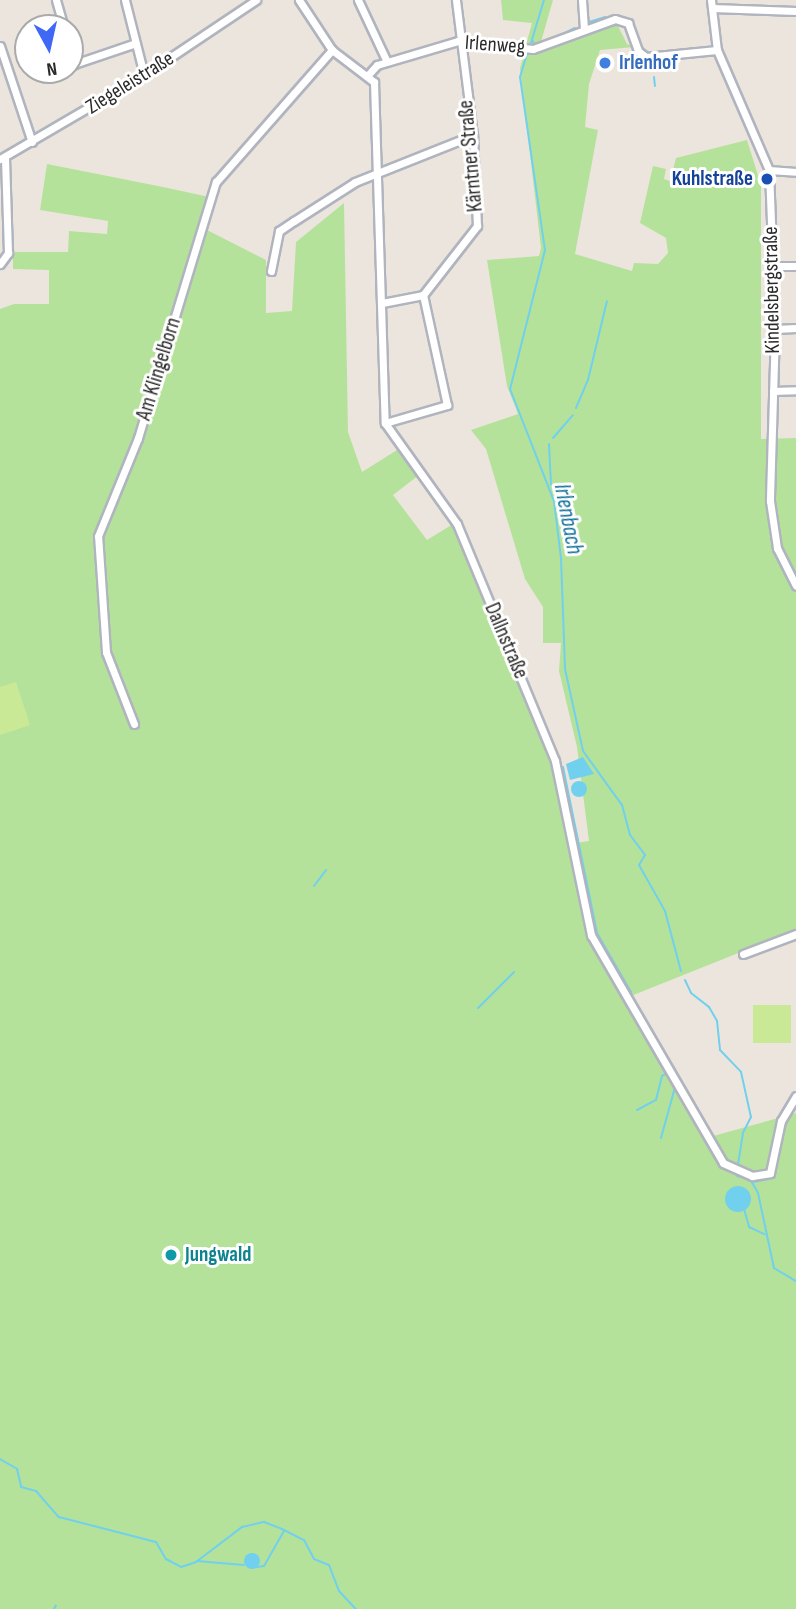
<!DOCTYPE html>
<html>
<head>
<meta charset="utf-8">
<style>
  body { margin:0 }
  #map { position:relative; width:796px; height:1609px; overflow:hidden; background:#ece5dd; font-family:"Sofia Sans Condensed",sans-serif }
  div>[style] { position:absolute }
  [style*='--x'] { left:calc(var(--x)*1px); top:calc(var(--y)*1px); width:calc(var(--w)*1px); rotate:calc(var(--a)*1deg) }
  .green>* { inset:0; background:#b5e29a }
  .pitch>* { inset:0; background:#c9e996 }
  .water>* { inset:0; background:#71d0ed }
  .round { border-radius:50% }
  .stream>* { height:2px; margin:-1px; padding:0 1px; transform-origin:1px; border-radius:1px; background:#71d0ed }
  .roads { filter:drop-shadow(2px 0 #b0b4be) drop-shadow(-2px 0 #b0b4be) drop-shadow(0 2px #b0b4be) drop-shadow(0 -2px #b0b4be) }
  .street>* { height:7px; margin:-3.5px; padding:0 3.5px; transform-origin:3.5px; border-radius:3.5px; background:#fff }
  .dots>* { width:19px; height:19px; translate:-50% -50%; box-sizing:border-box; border:4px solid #fff; border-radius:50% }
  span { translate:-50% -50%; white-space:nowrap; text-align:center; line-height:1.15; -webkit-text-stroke:6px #fff; paint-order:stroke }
  .street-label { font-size:21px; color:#2a2a2a }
  .shop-label { font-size:21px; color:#366cbe; font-weight:700 }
  .left { translate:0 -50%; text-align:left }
  .transit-label { font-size:21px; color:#164399; font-weight:700 }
  .right { translate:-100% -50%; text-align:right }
  .culture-label { font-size:21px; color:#0d838f; font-weight:700 }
  .water-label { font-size:23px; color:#0f6f99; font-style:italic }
  .north { position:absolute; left:14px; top:14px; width:70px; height:70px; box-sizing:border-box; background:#fff; border:2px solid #aaa; border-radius:50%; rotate:172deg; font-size:19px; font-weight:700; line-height:28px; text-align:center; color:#2a2a2a }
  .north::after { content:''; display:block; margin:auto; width:24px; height:32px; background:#3f68f7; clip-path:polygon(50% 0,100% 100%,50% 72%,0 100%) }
</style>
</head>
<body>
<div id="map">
  <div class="green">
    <div style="clip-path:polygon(501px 0,553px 0,540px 45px,526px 45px,532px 23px,503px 20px)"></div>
    <div style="clip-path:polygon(616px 22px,627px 44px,634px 47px,600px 50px,589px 84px,585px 127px,598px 130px,575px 254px,632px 271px,634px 263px,658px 264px,668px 253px,666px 238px,640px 223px,653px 166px,666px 169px,664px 179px,670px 181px,676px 158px,747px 140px,761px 185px,761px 439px,796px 438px,796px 930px,626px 998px,706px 1138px,796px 1113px,796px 1609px,0 1609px,0 309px,14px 304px,49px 304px,49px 270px,13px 269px,13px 252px,68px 252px,69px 231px,107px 234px,108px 221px,40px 210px,47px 164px,163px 187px,214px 198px,205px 229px,266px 260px,266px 313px,292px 311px,296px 242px,344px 203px,348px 432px,362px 472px,405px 445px,423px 472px,393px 495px,427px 540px,458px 521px,559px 758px,549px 755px,576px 843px,589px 841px,577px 747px,559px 671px,561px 643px,543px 643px,543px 607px,525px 579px,486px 449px,471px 430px,518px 414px,507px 386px,487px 260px,539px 256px,541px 248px,520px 68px,525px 51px,538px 52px,588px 28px)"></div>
  </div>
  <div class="pitch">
    <div style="clip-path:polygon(16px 682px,30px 725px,0 735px,0 687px)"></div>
    <div style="clip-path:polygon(753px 1005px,791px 1005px,791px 1043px,753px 1043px)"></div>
  </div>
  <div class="water">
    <div style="clip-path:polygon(583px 757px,594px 774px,570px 780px,566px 764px)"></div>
    <div class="round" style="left:571px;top:781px;width:16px;height:16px"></div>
    <div class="round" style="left:725px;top:1186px;width:26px;height:26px"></div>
    <div class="round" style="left:244px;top:1553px;width:16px;height:16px"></div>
  </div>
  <div class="stream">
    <div style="--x:589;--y:22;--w:17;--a:-17"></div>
    <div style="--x:557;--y:37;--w:20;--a:-27"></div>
    <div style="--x:532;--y:40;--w:5;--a:53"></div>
    <div style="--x:531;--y:43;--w:45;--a:-73.2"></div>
    <div style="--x:527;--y:54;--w:24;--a:107"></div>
    <div style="--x:520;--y:77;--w:175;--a:81.8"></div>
    <div style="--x:545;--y:250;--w:143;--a:104.1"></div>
    <div style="--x:510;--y:389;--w:120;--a:68.6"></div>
    <div style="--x:554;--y:501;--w:57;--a:83"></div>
    <div style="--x:561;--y:558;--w:111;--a:87.9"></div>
    <div style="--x:565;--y:669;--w:84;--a:77.6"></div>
    <div style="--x:583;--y:751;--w:67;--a:54.2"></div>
    <div style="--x:622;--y:805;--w:31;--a:75"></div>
    <div style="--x:630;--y:835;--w:25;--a:53"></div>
    <div style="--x:645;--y:855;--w:12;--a:121"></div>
    <div style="--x:639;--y:865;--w:53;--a:60.5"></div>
    <div style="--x:665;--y:911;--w:62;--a:75.1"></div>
    <div style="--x:654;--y:77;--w:9;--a:84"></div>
    <div style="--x:576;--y:408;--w:30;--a:-67"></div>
    <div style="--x:588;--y:380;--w:81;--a:-76.5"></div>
    <div style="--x:553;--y:438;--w:30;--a:-49"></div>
    <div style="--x:549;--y:444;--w:41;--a:87.2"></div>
    <div style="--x:563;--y:767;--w:169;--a:78.4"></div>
    <div style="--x:597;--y:933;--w:68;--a:60"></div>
    <div style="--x:314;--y:886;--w:20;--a:-53"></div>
    <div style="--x:685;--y:980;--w:14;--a:65"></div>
    <div style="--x:691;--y:993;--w:23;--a:38"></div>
    <div style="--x:709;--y:1007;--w:16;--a:60"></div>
    <div style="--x:717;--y:1021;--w:29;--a:84"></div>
    <div style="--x:720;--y:1050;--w:30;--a:46"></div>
    <div style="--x:741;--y:1072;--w:46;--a:77.5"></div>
    <div style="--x:751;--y:1117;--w:18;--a:117"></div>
    <div style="--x:743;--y:1133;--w:32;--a:99"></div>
    <div style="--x:478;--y:1008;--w:51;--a:-45"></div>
    <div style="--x:637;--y:1110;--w:21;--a:-28"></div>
    <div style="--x:656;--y:1100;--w:25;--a:-76"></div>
    <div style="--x:662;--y:1076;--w:6;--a:-31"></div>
    <div style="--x:661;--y:1138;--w:53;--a:-74.6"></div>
    <div style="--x:775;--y:1174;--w:33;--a:-81"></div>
    <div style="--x:737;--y:1176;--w:13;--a:13"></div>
    <div style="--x:750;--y:1179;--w:16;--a:60"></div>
    <div style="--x:758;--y:1193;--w:77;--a:78"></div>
    <div style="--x:774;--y:1268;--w:26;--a:31"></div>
    <div style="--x:753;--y:1182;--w:16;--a:-11"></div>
    <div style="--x:744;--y:1209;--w:19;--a:74"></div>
    <div style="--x:749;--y:1227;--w:17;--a:25"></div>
    <div style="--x:0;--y:1459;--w:20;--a:30"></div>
    <div style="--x:17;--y:1469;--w:18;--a:77"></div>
    <div style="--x:21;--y:1487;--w:16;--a:15"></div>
    <div style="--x:36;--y:1491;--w:35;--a:49"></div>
    <div style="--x:59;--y:1517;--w:100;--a:14.5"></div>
    <div style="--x:156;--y:1542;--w:20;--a:60"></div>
    <div style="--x:166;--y:1559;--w:17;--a:28"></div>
    <div style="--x:181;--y:1567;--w:16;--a:-18"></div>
    <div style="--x:196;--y:1562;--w:58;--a:-37.3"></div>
    <div style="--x:242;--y:1527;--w:23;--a:-13"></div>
    <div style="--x:264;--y:1522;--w:19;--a:21"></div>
    <div style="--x:282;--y:1529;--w:25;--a:27"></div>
    <div style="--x:304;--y:1540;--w:21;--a:62"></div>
    <div style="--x:314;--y:1559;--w:16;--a:22"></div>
    <div style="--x:329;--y:1565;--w:28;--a:69"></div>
    <div style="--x:339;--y:1591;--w:25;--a:47"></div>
    <div style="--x:197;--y:1561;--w:47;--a:4.9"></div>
    <div style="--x:257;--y:1567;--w:7;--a:-8"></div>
    <div style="--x:264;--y:1566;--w:40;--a:-60.3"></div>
    <div style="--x:54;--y:1609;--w:4;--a:-63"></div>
  </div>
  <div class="roads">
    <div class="street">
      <div style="--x:56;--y:0;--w:29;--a:74"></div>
      <div style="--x:125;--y:0;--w:77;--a:75.8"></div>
      <div style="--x:299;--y:0;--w:60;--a:56.6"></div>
      <div style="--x:332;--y:50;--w:53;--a:37.3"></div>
      <div style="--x:374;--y:82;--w:341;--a:88.2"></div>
      <div style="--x:385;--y:423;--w:124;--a:54.5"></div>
      <div style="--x:457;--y:524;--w:256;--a:67.5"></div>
      <div style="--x:555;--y:761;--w:178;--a:78.3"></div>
      <div style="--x:591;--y:935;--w:263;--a:59.9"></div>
      <div style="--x:723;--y:1163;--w:32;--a:24"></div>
      <div style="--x:752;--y:1176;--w:18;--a:-9"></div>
      <div style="--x:770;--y:1173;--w:53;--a:-78.1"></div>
      <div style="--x:781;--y:1121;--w:29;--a:-59"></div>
      <div style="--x:358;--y:0;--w:68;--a:64.9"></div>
      <div style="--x:582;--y:0;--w:27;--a:86"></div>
      <div style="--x:711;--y:0;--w:50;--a:83.2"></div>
      <div style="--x:717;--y:50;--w:131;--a:66.6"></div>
      <div style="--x:769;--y:170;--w:159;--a:87.8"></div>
      <div style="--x:775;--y:329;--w:172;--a:91.7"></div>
      <div style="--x:770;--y:501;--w:48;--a:81.5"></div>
      <div style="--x:777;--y:548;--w:42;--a:63.4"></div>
      <div style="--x:712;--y:8;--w:84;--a:2"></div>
      <div style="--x:0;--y:46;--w:101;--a:71.6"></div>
      <div style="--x:70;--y:51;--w:14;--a:73"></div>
      <div style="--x:74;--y:64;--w:65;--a:-18.7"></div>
      <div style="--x:367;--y:76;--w:15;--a:-48"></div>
      <div style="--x:377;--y:65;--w:84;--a:-16.5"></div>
      <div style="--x:458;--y:41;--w:75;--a:6.1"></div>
      <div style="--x:533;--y:49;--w:87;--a:-20.1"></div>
      <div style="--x:615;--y:19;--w:14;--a:17"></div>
      <div style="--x:628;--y:23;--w:30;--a:70"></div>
      <div style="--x:638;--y:51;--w:10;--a:37"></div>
      <div style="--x:646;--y:57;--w:71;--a:-5.6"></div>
      <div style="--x:0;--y:159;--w:167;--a:-30.3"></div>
      <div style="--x:144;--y:75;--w:135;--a:-33.8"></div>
      <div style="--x:769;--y:170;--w:27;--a:4"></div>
      <div style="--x:0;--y:264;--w:14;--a:-54"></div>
      <div style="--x:8;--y:253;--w:96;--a:-91.8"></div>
      <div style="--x:774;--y:266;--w:22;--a:0"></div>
      <div style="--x:271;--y:271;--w:41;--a:-78.7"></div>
      <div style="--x:279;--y:231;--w:18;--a:-34"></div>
      <div style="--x:294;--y:221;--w:72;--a:-32.6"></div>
      <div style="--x:355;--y:182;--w:127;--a:-21.7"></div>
      <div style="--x:382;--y:303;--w:42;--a:-11"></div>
      <div style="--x:423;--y:295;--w:88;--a:-52"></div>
      <div style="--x:477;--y:226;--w:91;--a:-92.5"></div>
      <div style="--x:473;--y:135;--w:136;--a:-97.2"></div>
      <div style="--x:775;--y:329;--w:21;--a:-3"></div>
      <div style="--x:773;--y:391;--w:23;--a:-2"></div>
      <div style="--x:385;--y:423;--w:65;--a:-16.2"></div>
      <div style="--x:447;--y:405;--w:113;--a:-102.3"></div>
      <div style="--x:134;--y:724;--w:77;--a:-111.3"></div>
      <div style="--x:106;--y:652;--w:116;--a:-93.9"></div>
      <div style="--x:98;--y:536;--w:106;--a:-67.8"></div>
      <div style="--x:138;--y:438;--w:268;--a:-73.1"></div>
      <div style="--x:216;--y:182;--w:176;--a:-48.7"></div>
      <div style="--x:743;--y:954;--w:57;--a:-20.7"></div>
    </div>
  </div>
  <div class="dots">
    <div style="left:605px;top:63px;background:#3f7fe0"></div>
    <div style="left:767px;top:179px;background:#1a4fb4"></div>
    <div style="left:171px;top:1255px;background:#0f9aa8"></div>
  </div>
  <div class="street-label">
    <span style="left:495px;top:45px;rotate:4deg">Irlenweg</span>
    <span style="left:130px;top:83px;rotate:-32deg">Ziegeleistraße</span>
    <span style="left:471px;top:156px;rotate:-95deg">Kärntner Straße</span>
    <span style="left:772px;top:290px;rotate:-91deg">Kindelsbergstraße</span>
    <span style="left:159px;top:369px;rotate:-73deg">Am Klingelborn</span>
    <span style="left:506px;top:641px;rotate:67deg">Dallnstraße</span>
  </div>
  <div class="shop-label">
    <span class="left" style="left:619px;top:63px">Irlenhof</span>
  </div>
  <div class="transit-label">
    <span class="right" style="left:753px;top:179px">Kuhlstraße</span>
  </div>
  <div class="culture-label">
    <span class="left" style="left:185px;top:1255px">Jungwald</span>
  </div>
  <div class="water-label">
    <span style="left:568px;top:519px;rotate:79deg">Irlenbach</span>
  </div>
  <div class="north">N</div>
</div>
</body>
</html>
